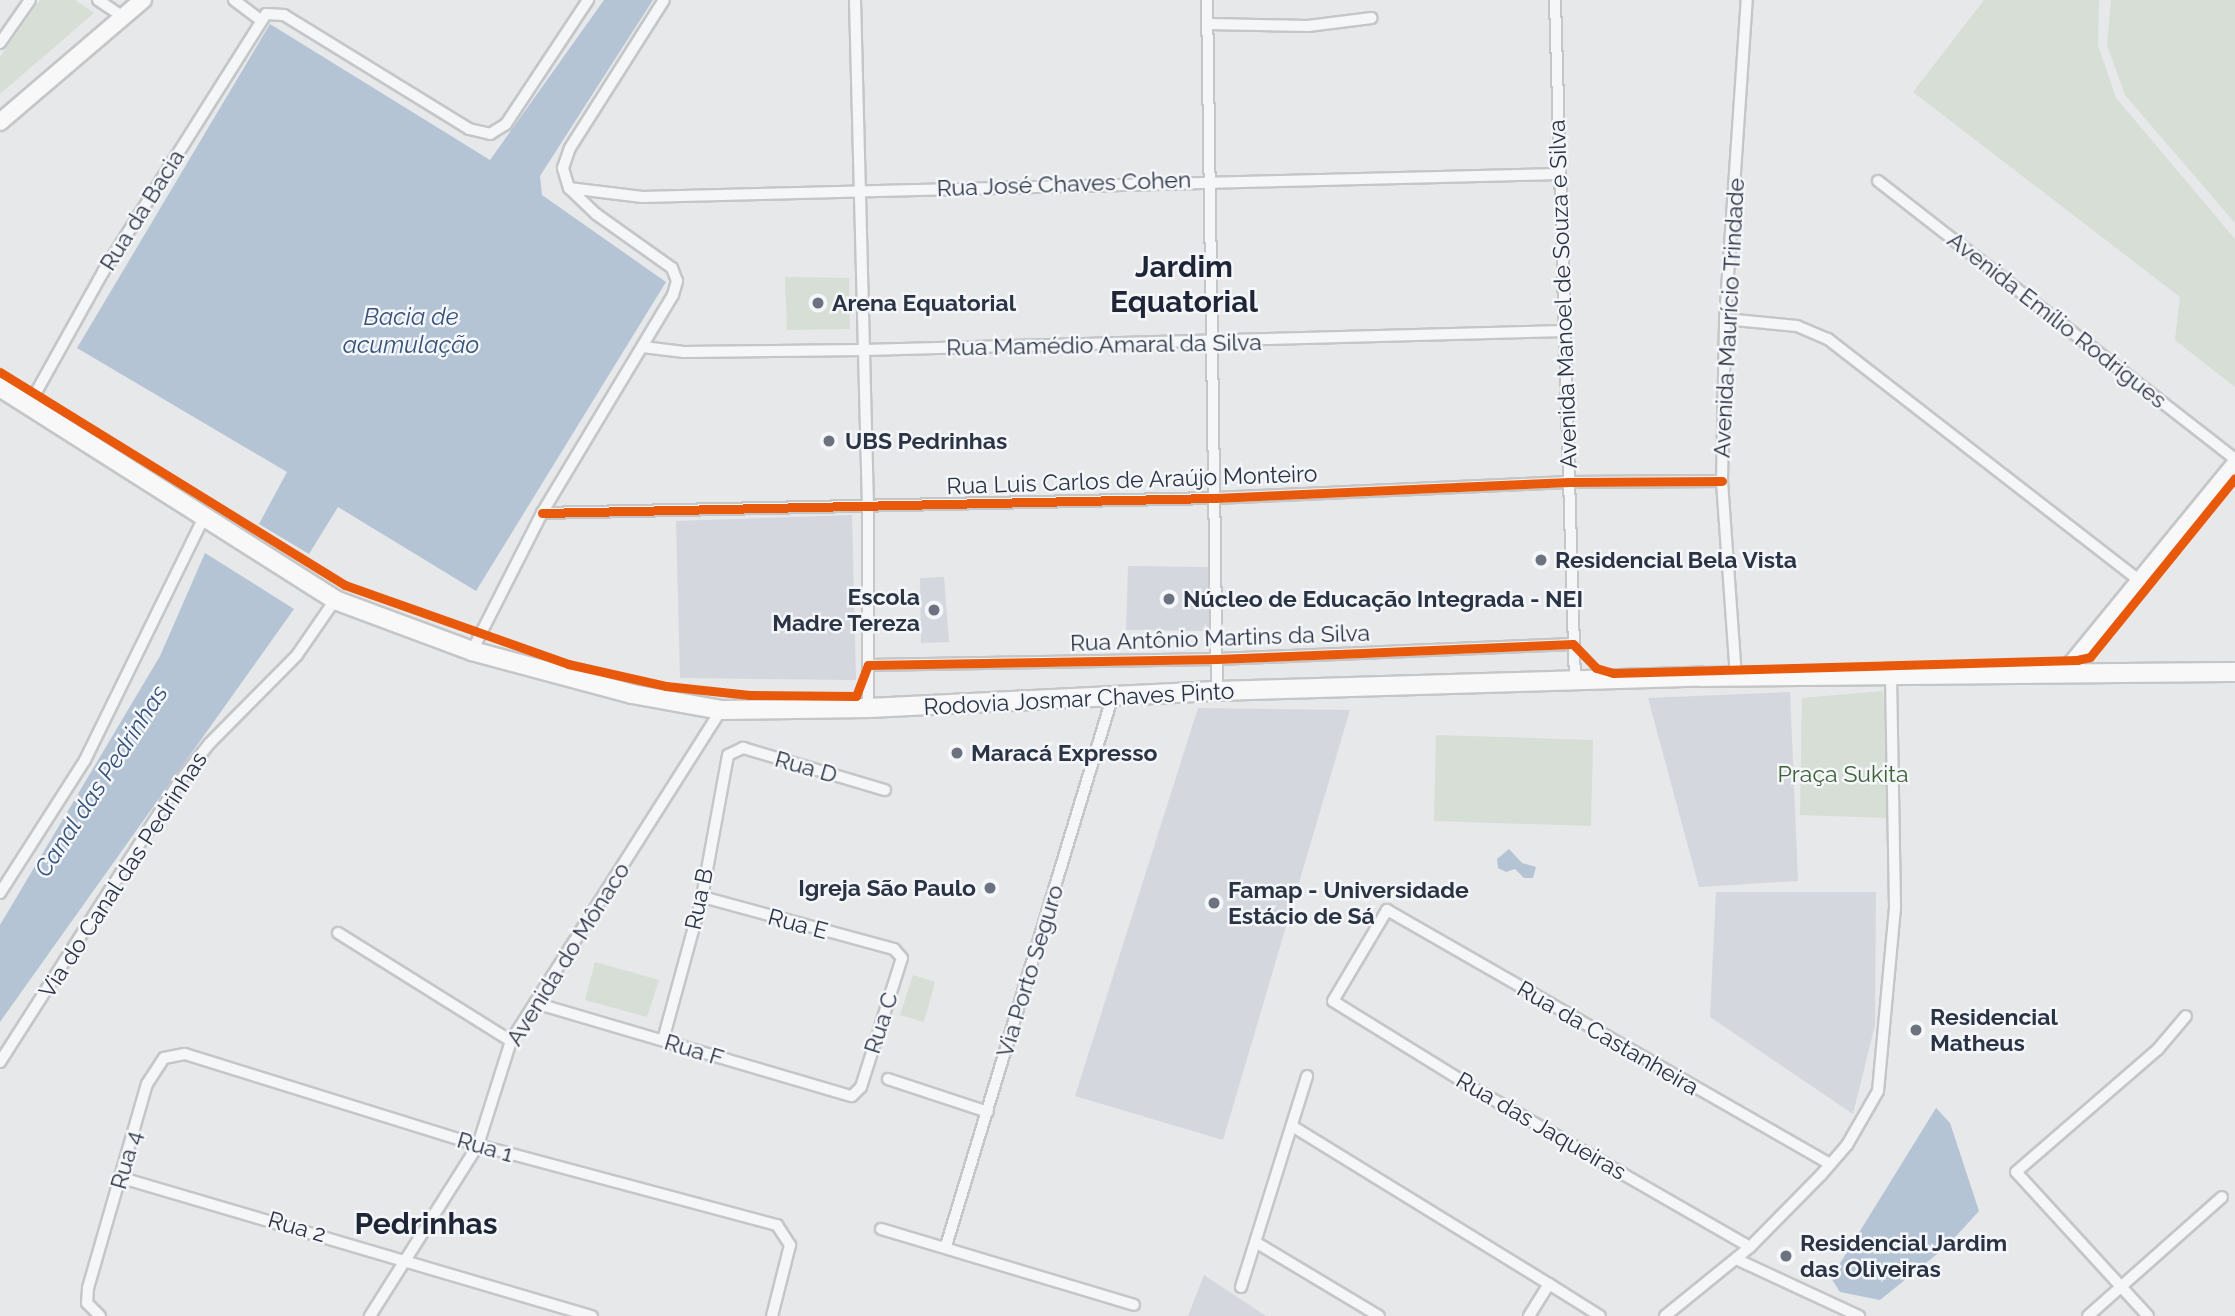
<!DOCTYPE html>
<html>
<head>
<meta charset="utf-8">
<style>
  body { margin:0 }
  #map { position:relative; width:2235px; height:1316px; overflow:hidden; background:#e6e8ea; font-family:Raleway,sans-serif }
  div>[style] { position:absolute }
  [style*='--x'] { left:calc(var(--x)*1px); top:calc(var(--y)*1px); width:calc(var(--w)*1px); rotate:calc(var(--a)*1deg) }
  .built>* { inset:0; background:#d4d7dd }
  .green>* { inset:0; background:#d6ded6 }
  .water>* { inset:0; background:#b4c4d5 }
  .roads { filter:drop-shadow(2px 0 #c4c6c8) drop-shadow(-2px 0 #c4c6c8) drop-shadow(0 2px #c4c6c8) drop-shadow(0 -2px #c4c6c8) }
  .street>* { height:10px; margin:-5px; padding:0 5px; transform-origin:5px; border-radius:5px; background:#f5f6f7 }
  .secondary>* { height:16px; margin:-8px; padding:0 8px; transform-origin:8px; border-radius:8px; background:#f8f8f8 }
  .primary>* { height:18px; margin:-9px; padding:0 9px; transform-origin:9px; border-radius:9px; background:#f8f8f8 }
  .cycleway>* { height:9px; margin:-4.5px; padding:0 4.5px; transform-origin:4.5px; border-radius:4.5px; background:#e8590c }
  .dots>* { width:19px; height:19px; translate:-50% -50%; box-sizing:border-box; border:4px solid #f4f6f9; border-radius:50% }
  span { translate:-50% -50%; white-space:nowrap; text-align:center; line-height:1.15; -webkit-text-stroke:5px #f4f6f9; paint-order:stroke }
  .street-label { font-size:23px; color:#2b3445 }
  .poi-label { font-size:23px; color:#2b3445; font-weight:700 }
  .left { translate:0 -50%; text-align:left }
  .right { translate:-100% -50%; text-align:right }
  .park-label { font-size:23px; color:#3f6138 }
  .water-label { font-size:24px; color:#34527a; font-style:italic }
  .district-label { font-size:30px; color:#1d2536; font-weight:700 }
</style>
</head>
<body>
<div id="map">
  <div class="built">
    <div style="clip-path:polygon(852px 515px,856px 680px,680px 678px,676px 521px)"></div>
    <div style="clip-path:polygon(1128px 566px,1209px 567px,1213px 631px,1126px 630px)"></div>
    <div style="clip-path:polygon(944px 577px,949px 642px,921px 643px,920px 578px)"></div>
    <div style="clip-path:polygon(1790px 692px,1798px 881px,1699px 887px,1648px 698px)"></div>
    <div style="clip-path:polygon(1198px 708px,1350px 710px,1223px 1140px,1075px 1096px)"></div>
    <div style="clip-path:polygon(1716px 892px,1876px 892px,1875px 1025px,1853px 1114px,1710px 1017px)"></div>
    <div style="clip-path:polygon(1204px 1275px,1266px 1316px,1188px 1316px)"></div>
  </div>
  <div class="green">
    <div style="clip-path:polygon(40px 0,75px 0,94px 13px,0 94px,0 57px)"></div>
    <div style="clip-path:polygon(1984px 0,2099px 0,2098px 45px,2116px 98px,2235px 239px,2235px 387px,2175px 340px,2180px 297px,1913px 92px)"></div>
    <div style="clip-path:polygon(2111px 0,2235px 0,2235px 223px,2125px 95px,2107px 45px)"></div>
    <div style="clip-path:polygon(785px 277px,849px 278px,850px 329px,787px 330px)"></div>
    <div style="clip-path:polygon(1883px 691px,1889px 818px,1800px 815px,1802px 698px)"></div>
    <div style="clip-path:polygon(1436px 735px,1593px 740px,1591px 826px,1434px 821px)"></div>
    <div style="clip-path:polygon(595px 962px,659px 980px,647px 1017px,585px 1000px)"></div>
    <div style="clip-path:polygon(913px 975px,935px 982px,924px 1022px,900px 1015px)"></div>
  </div>
  <div class="water">
    <div style="clip-path:polygon(604px 0,653px 0,540px 176px,542px 195px,666px 282px,476px 591px,338px 507px,309px 554px,259px 524px,287px 472px,77px 348px,270px 24px,490px 160px)"></div>
    <div style="clip-path:polygon(205px 553px,294px 609px,0 1022px,0 925px,160px 656px)"></div>
    <div style="clip-path:polygon(1509px 849px,1522px 863px,1536px 867px,1533px 878px,1524px 878px,1515px 869px,1506px 872px,1498px 868px,1497px 859px)"></div>
    <div style="clip-path:polygon(1936px 1108px,1950px 1123px,1979px 1211px,1947px 1246px,1880px 1300px,1840px 1292px,1831px 1278px)"></div>
  </div>
  <div class="roads">
    <div class="street">
      <div style="--x:98;--y:0;--w:29;--a:34"></div>
      <div style="--x:234;--y:0;--w:34;--a:37"></div>
      <div style="--x:855;--y:0;--w:508;--a:88.53"></div>
      <div style="--x:868;--y:508;--w:200;--a:90"></div>
      <div style="--x:1207;--y:0;--w:691;--a:89.17"></div>
      <div style="--x:1555;--y:0;--w:681;--a:88.32"></div>
      <div style="--x:1208;--y:24;--w:100;--a:1.1"></div>
      <div style="--x:1308;--y:26;--w:64;--a:-7.2"></div>
      <div style="--x:0;--y:43;--w:52;--a:-55.1"></div>
      <div style="--x:1878;--y:181;--w:452;--a:37.9"></div>
      <div style="--x:569;--y:188;--w:74;--a:7"></div>
      <div style="--x:642;--y:197;--w:917;--a:-1.44"></div>
      <div style="--x:1725;--y:319;--w:72;--a:5.6"></div>
      <div style="--x:1797;--y:326;--w:34;--a:23"></div>
      <div style="--x:1828;--y:339;--w:398;--a:37.8"></div>
      <div style="--x:643;--y:347;--w:41;--a:7"></div>
      <div style="--x:684;--y:352;--w:180;--a:-0.6"></div>
      <div style="--x:864;--y:350;--w:700;--a:-1.55"></div>
      <div style="--x:29;--y:405;--w:152;--a:-60.9"></div>
      <div style="--x:103;--y:272;--w:305;--a:-57.7"></div>
      <div style="--x:266;--y:14;--w:18;--a:3"></div>
      <div style="--x:284;--y:15;--w:217;--a:31.6"></div>
      <div style="--x:469;--y:129;--w:22;--a:13"></div>
      <div style="--x:490;--y:134;--w:19;--a:-32"></div>
      <div style="--x:506;--y:124;--w:149;--a:-56.5"></div>
      <div style="--x:542;--y:513;--w:673;--a:-1.28"></div>
      <div style="--x:1215;--y:498;--w:354;--a:-2.6"></div>
      <div style="--x:1569;--y:482;--w:153;--a:-0.4"></div>
      <div style="--x:472;--y:651;--w:155;--a:-63.1"></div>
      <div style="--x:542;--y:513;--w:254;--a:-59"></div>
      <div style="--x:673;--y:295;--w:15;--a:-74"></div>
      <div style="--x:677;--y:281;--w:14;--a:-111"></div>
      <div style="--x:672;--y:268;--w:93;--a:-144.6"></div>
      <div style="--x:596;--y:214;--w:37;--a:-136"></div>
      <div style="--x:569;--y:188;--w:21;--a:-107"></div>
      <div style="--x:563;--y:168;--w:21;--a:-71"></div>
      <div style="--x:570;--y:148;--w:175;--a:-57.6"></div>
      <div style="--x:868;--y:665;--w:349;--a:-1"></div>
      <div style="--x:1217;--y:659;--w:356;--a:-2.4"></div>
      <div style="--x:1736;--y:677;--w:196;--a:-94.1"></div>
      <div style="--x:1722;--y:481;--w:162;--a:-88.9"></div>
      <div style="--x:1725;--y:319;--w:320;--a:-86.1"></div>
      <div style="--x:0;--y:893;--w:158;--a:-57.4"></div>
      <div style="--x:85;--y:760;--w:271;--a:-63.9"></div>
      <div style="--x:338;--y:933;--w:204;--a:32"></div>
      <div style="--x:535;--y:1003;--w:330;--a:16.4"></div>
      <div style="--x:852;--y:1096;--w:13;--a:-45"></div>
      <div style="--x:861;--y:1087;--w:135;--a:-72.4"></div>
      <div style="--x:902;--y:958;--w:12;--a:-132"></div>
      <div style="--x:894;--y:949;--w:199;--a:-164.8"></div>
      <div style="--x:663;--y:1040;--w:148;--a:-74.7"></div>
      <div style="--x:702;--y:897;--w:144;--a:-79.6"></div>
      <div style="--x:728;--y:755;--w:17;--a:-25"></div>
      <div style="--x:743;--y:748;--w:148;--a:16.5"></div>
      <div style="--x:0;--y:1062;--w:334;--a:-57.4"></div>
      <div style="--x:180;--y:781;--w:47;--a:-51.9"></div>
      <div style="--x:209;--y:744;--w:125;--a:-45.3"></div>
      <div style="--x:297;--y:655;--w:67;--a:-55.4"></div>
      <div style="--x:888;--y:1079;--w:105;--a:18.3"></div>
      <div style="--x:1292;--y:1126;--w:302;--a:31.6"></div>
      <div style="--x:1549;--y:1284;--w:38;--a:122"></div>
      <div style="--x:122;--y:1178;--w:490;--a:16.4"></div>
      <div style="--x:881;--y:1229;--w:264;--a:16.7"></div>
      <div style="--x:1257;--y:1243;--w:142;--a:30.9"></div>
      <div style="--x:946;--y:1246;--w:576;--a:-73.14"></div>
      <div style="--x:1750;--y:1247;--w:321;--a:-150.1"></div>
      <div style="--x:1472;--y:1087;--w:163;--a:-148.3"></div>
      <div style="--x:1333;--y:1001;--w:106;--a:-59.3"></div>
      <div style="--x:1387;--y:910;--w:511;--a:29.83"></div>
      <div style="--x:1736;--y:1259;--w:136;--a:24.9"></div>
      <div style="--x:1549;--y:1284;--w:60;--a:32.1"></div>
      <div style="--x:1241;--y:1287;--w:221;--a:-72.6"></div>
      <div style="--x:100;--y:1316;--w:18;--a:-135"></div>
      <div style="--x:87;--y:1303;--w:15;--a:-86"></div>
      <div style="--x:88;--y:1288;--w:212;--a:-73.9"></div>
      <div style="--x:147;--y:1084;--w:31;--a:-57"></div>
      <div style="--x:164;--y:1058;--w:21;--a:-11"></div>
      <div style="--x:185;--y:1054;--w:307;--a:17.3"></div>
      <div style="--x:478;--y:1145;--w:310;--a:15"></div>
      <div style="--x:777;--y:1225;--w:24;--a:57"></div>
      <div style="--x:790;--y:1245;--w:73;--a:104.2"></div>
      <div style="--x:370;--y:1316;--w:202;--a:-57.7"></div>
      <div style="--x:478;--y:1145;--w:109;--a:-72.4"></div>
      <div style="--x:511;--y:1041;--w:392;--a:-57.6"></div>
      <div style="--x:1665;--y:1316;--w:109;--a:-39.1"></div>
      <div style="--x:1750;--y:1247;--w:101;--a:-45.4"></div>
      <div style="--x:1821;--y:1175;--w:40;--a:-49"></div>
      <div style="--x:1847;--y:1145;--w:62;--a:-60.1"></div>
      <div style="--x:1878;--y:1091;--w:186;--a:-84.7"></div>
      <div style="--x:1895;--y:906;--w:231;--a:-91"></div>
      <div style="--x:2088;--y:1316;--w:179;--a:-41.6"></div>
      <div style="--x:2148;--y:1316;--w:195;--a:-132.5"></div>
      <div style="--x:2016;--y:1172;--w:188;--a:-40.9"></div>
      <div style="--x:2158;--y:1049;--w:43;--a:-49.7"></div>
    </div>
    <div class="secondary">
      <div style="--x:0;--y:122;--w:188;--a:-40.5"></div>
    </div>
    <div class="primary">
      <div style="--x:0;--y:387;--w:397;--a:32.4"></div>
      <div style="--x:335;--y:600;--w:146;--a:20.4"></div>
      <div style="--x:472;--y:651;--w:166;--a:15"></div>
      <div style="--x:632;--y:694;--w:90;--a:10.2"></div>
      <div style="--x:721;--y:710;--w:147;--a:-0.8"></div>
      <div style="--x:868;--y:708;--w:349;--a:-2.8"></div>
      <div style="--x:1217;--y:691;--w:485;--a:-1.7"></div>
      <div style="--x:1702;--y:677;--w:533;--a:-0.54"></div>
      <div style="--x:2067;--y:671;--w:265;--a:-50.7"></div>
    </div>
  </div>
  <div class="cycleway">
    <div style="--x:0;--y:372;--w:405;--a:31.7"></div>
    <div style="--x:345;--y:585;--w:237;--a:19.5"></div>
    <div style="--x:568;--y:664;--w:100;--a:12.7"></div>
    <div style="--x:666;--y:686;--w:84;--a:6.1"></div>
    <div style="--x:750;--y:695;--w:106;--a:0.5"></div>
    <div style="--x:856;--y:696;--w:33;--a:-69"></div>
    <div style="--x:868;--y:665;--w:349;--a:-1"></div>
    <div style="--x:1217;--y:659;--w:356;--a:-2.4"></div>
    <div style="--x:1573;--y:644;--w:33;--a:46"></div>
    <div style="--x:1596;--y:668;--w:18;--a:16"></div>
    <div style="--x:1613;--y:673;--w:464;--a:-1.6"></div>
    <div style="--x:2077;--y:660;--w:13;--a:-13"></div>
    <div style="--x:2090;--y:657;--w:230;--a:-51"></div>
    <div style="--x:542;--y:513;--w:673;--a:-1.28"></div>
    <div style="--x:1215;--y:498;--w:354;--a:-2.6"></div>
    <div style="--x:1569;--y:482;--w:153;--a:-0.4"></div>
  </div>
  <div class="dots">
    <div style="left:818px;top:303px;background:#6c737f"></div>
    <div style="left:829px;top:441px;background:#6c737f"></div>
    <div style="left:1541px;top:560px;background:#6c737f"></div>
    <div style="left:1169px;top:599px;background:#6c737f"></div>
    <div style="left:934px;top:610px;background:#6c737f"></div>
    <div style="left:957px;top:753px;background:#6c737f"></div>
    <div style="left:990px;top:888px;background:#6c737f"></div>
    <div style="left:1214px;top:903px;background:#6c737f"></div>
    <div style="left:1916px;top:1030px;background:#6c737f"></div>
    <div style="left:1786px;top:1256px;background:#6c737f"></div>
  </div>
  <div class="street-label">
    <span style="left:1064px;top:184px;rotate:-2deg">Rua José Chaves Cohen</span>
    <span style="left:142px;top:210px;rotate:-58deg">Rua da Bacia</span>
    <span style="left:1563px;top:294px;rotate:-92deg">Avenida Manoel de Souza e Silva</span>
    <span style="left:1729px;top:318px;rotate:-87deg">Avenida Maurício Trindade</span>
    <span style="left:2057px;top:320px;rotate:38deg">Avenida Emílio Rodrigues</span>
    <span style="left:1104px;top:345px;rotate:-1deg">Rua Mamédio Amaral da Silva</span>
    <span style="left:1132px;top:480px;rotate:-2deg">Rua Luis Carlos de Araújo Monteiro</span>
    <span style="left:1220px;top:638px;rotate:-2deg">Rua Antônio Martins da Silva</span>
    <span style="left:1079px;top:699px;rotate:-3deg">Rodovia Josmar Chaves Pinto</span>
    <span style="left:806px;top:767px;rotate:16deg">Rua D</span>
    <span style="left:123px;top:875px;rotate:-57deg">Via do Canal das Pedrinhas</span>
    <span style="left:699px;top:899px;rotate:-78deg">Rua B</span>
    <span style="left:798px;top:924px;rotate:15deg">Rua E</span>
    <span style="left:568px;top:954px;rotate:-58deg">Avenida do Mônaco</span>
    <span style="left:1030px;top:971px;rotate:-73deg">Via Porto Seguro</span>
    <span style="left:881px;top:1023px;rotate:-72deg">Rua C</span>
    <span style="left:1608px;top:1038px;rotate:30deg">Rua da Castanheira</span>
    <span style="left:694px;top:1050px;rotate:17deg">Rua F</span>
    <span style="left:1541px;top:1126px;rotate:30deg">Rua das Jaqueiras</span>
    <span style="left:485px;top:1147px;rotate:16deg">Rua 1</span>
    <span style="left:126px;top:1160px;rotate:-74deg">Rua 4</span>
    <span style="left:297px;top:1227px;rotate:16deg">Rua 2</span>
  </div>
  <div class="poi-label">
    <span class="left" style="left:832px;top:303px">Arena Equatorial</span>
    <span class="left" style="left:845px;top:441px">UBS Pedrinhas</span>
    <span class="left" style="left:1555px;top:560px">Residencial Bela Vista</span>
    <span class="right" style="left:920px;top:610px">Escola<br>Madre Tereza</span>
    <span class="left" style="left:1183px;top:599px">Núcleo de Educação Integrada - NEI</span>
    <span class="left" style="left:971px;top:753px">Maracá Expresso</span>
    <span class="right" style="left:976px;top:888px">Igreja São Paulo</span>
    <span class="left" style="left:1228px;top:903px">Famap - Universidade<br>Estácio de Sá</span>
    <span class="left" style="left:1930px;top:1030px">Residencial<br>Matheus</span>
    <span class="left" style="left:1800px;top:1256px">Residencial Jardim<br>das Oliveiras</span>
  </div>
  <div class="park-label">
    <span style="left:1843px;top:774px">Praça Sukita</span>
  </div>
  <div class="water-label">
    <span style="left:411px;top:331px">Bacia de<br>acumulação</span>
    <span style="left:101px;top:781px;rotate:-57deg">Canal das Pedrinhas</span>
  </div>
  <div class="district-label">
    <span style="left:1184px;top:284px">Jardim<br>Equatorial</span>
    <span style="left:426px;top:1224px">Pedrinhas</span>
  </div>
</div>
</body>
</html>
